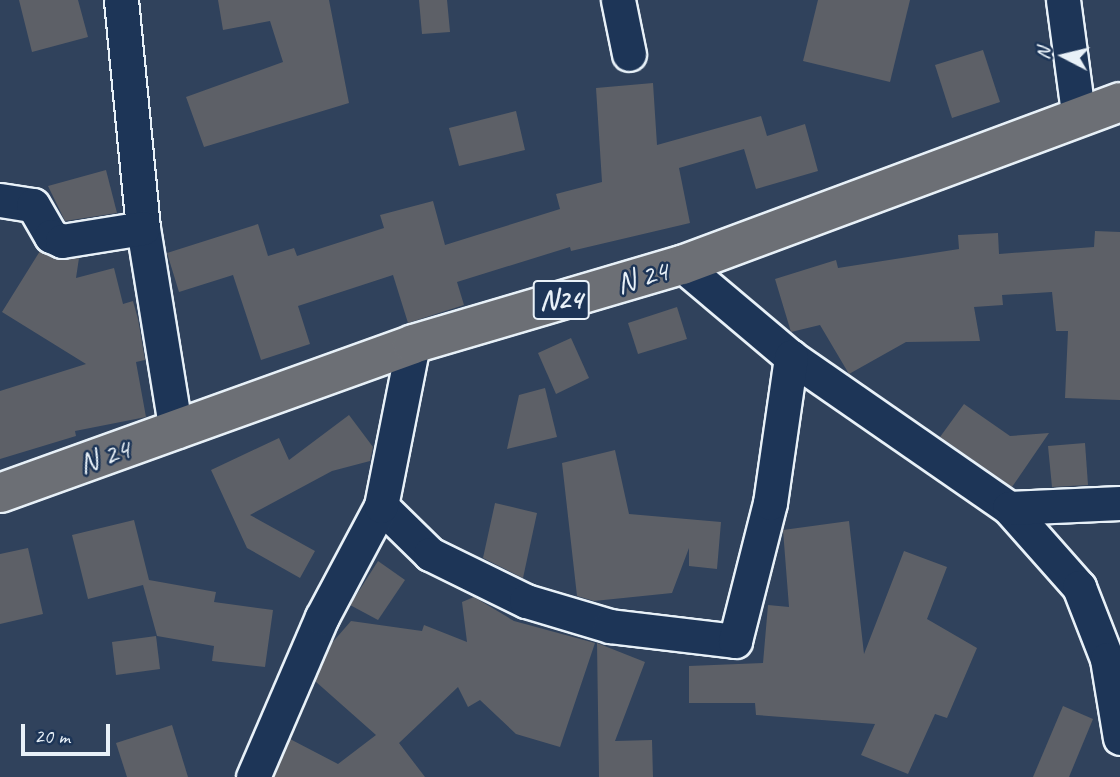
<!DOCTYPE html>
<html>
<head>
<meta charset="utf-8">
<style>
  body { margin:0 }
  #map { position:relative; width:1120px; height:777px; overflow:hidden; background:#30425c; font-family:Caveat,sans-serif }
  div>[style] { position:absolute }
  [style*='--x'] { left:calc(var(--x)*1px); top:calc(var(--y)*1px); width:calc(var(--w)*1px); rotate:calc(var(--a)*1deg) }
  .building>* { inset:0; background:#5d6067 }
  .roads { filter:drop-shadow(2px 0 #e8f1f8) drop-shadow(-2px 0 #e8f1f8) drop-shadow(0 2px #e8f1f8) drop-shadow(0 -2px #e8f1f8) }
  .street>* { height:33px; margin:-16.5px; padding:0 16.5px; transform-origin:16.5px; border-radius:16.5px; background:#1d3557 }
  .primary>* { height:38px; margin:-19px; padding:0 19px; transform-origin:19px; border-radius:19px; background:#6c6f75 }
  span { translate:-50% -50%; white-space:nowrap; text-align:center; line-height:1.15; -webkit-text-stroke:5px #1d3557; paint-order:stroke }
  .shield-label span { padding:2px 5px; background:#1d3557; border:2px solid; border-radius:5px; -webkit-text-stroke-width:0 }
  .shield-label { font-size:28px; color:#e8f1f8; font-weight:700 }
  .street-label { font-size:30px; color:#e8f1f8 }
  .north { position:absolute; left:1029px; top:21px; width:70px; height:70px; -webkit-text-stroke:5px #1d3557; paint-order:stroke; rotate:277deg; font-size:19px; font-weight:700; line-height:28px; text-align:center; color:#e8f1f8 }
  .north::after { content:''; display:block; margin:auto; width:24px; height:32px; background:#e8f1f8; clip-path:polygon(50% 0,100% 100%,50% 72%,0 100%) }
  .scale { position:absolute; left:21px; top:724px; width:89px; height:32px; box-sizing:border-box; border:4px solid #e8f1f8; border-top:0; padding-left:9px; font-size:21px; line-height:24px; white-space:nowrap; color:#e8f1f8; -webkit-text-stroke:5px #1d3557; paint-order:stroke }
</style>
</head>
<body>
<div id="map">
  <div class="building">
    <div style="clip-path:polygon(19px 0,78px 0,88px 37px,32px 52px)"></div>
    <div style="clip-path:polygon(218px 0,329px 0,349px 103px,204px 147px,186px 97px,283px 62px,270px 21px,223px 30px)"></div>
    <div style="clip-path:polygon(419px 0,447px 0,450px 32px,422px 34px)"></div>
    <div style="clip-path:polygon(818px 0,910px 0,890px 82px,803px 61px)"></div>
    <div style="clip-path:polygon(983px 50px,1000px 102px,952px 118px,935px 65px)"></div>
    <div style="clip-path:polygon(653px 83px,657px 145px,761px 116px,767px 136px,805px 124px,818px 171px,756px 189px,744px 149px,679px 168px,690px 223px,571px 251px,570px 247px,457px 282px,464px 305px,408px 323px,393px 275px,298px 306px,310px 344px,261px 360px,233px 275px,179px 292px,167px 253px,258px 224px,268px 256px,294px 248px,297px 256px,384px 228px,380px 215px,433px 201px,445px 245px,560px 209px,556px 194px,602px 182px,596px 88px)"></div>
    <div style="clip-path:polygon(516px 111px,525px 150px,459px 166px,449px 128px)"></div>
    <div style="clip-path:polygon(106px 170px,117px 213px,65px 221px,48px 186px)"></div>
    <div style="clip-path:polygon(1095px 231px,1120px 232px,1120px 400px,1065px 398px,1068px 331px,1056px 331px,1052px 292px,1002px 295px,1003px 305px,974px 307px,980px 341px,906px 342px,849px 374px,820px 325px,791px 332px,775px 279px,836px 260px,838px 268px,959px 249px,958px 235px,998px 233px,999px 254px,1094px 247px)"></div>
    <div style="clip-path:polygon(40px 251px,55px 259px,79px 258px,76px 278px,114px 268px,123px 304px,133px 301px,138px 319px,145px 360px,136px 362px,146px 417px,75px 431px,76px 436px,0 459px,0 391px,86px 364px,2px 312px)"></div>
    <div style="clip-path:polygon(677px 307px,687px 339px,638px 354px,628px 323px)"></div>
    <div style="clip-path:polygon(571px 338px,589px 378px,556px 394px,538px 353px)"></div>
    <div style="clip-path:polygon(545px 388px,557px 437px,507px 449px,519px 395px)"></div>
    <div style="clip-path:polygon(964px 404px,1010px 436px,1049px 433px,1012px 487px,940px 437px)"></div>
    <div style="clip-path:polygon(349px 415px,373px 447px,370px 461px,332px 471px,250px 515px,315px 551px,300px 578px,247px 548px,211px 470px,279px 438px,289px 460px)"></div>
    <div style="clip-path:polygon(1085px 443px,1088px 485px,1052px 487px,1048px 446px)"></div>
    <div style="clip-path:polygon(615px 450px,629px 514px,721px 522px,717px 569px,689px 566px,689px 548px,672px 593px,594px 601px,577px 596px,562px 463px)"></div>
    <div style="clip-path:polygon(495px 503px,537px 513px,523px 578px,483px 558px)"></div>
    <div style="clip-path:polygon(134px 520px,149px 580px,216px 592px,214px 602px,273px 610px,265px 667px,212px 661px,214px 646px,157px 636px,143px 585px,88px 599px,72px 535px)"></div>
    <div style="clip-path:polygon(849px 521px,864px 654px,904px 551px,947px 567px,927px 619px,977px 648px,947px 718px,935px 714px,908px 774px,861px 755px,875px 724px,756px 715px,755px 703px,689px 703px,689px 666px,763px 663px,768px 605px,789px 607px,783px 530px)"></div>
    <div style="clip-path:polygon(28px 548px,43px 614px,0 624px,0 554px)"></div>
    <div style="clip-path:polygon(378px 561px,405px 580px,378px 620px,350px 605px)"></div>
    <div style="clip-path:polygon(474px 597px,514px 621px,595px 643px,560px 747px,516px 734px,480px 700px,468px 707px,458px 687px,399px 743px,425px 777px,274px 777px,290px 739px,338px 764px,376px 735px,315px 681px,331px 644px,351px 621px,422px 631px,424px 625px,467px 642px,462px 602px)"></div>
    <div style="clip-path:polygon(156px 636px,160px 669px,116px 675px,112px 642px)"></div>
    <div style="clip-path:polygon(597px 643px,645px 662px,615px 741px,652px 740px,653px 777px,599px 777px)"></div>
    <div style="clip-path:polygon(1063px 706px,1093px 719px,1069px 777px,1033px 777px)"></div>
    <div style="clip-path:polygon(172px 725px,188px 777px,127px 777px,116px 743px)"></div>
  </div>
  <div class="roads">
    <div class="street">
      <div style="--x:121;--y:0;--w:229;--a:84.5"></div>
      <div style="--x:143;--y:228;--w:206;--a:80.8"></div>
      <div style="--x:618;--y:0;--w:55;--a:78.5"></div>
      <div style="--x:1063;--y:0;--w:114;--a:82.4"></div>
      <div style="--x:0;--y:200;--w:33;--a:9"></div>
      <div style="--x:33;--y:205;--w:36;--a:60"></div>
      <div style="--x:51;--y:236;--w:12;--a:24"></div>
      <div style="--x:62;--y:241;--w:82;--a:-9.1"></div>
      <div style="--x:682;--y:265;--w:143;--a:40.2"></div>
      <div style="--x:791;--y:357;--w:265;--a:34.7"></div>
      <div style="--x:1009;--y:508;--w:106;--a:48.5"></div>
      <div style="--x:1079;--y:587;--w:77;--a:68.7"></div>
      <div style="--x:1107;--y:659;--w:80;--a:80.7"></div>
      <div style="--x:381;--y:506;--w:69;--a:44.4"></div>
      <div style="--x:430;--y:554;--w:107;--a:26.1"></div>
      <div style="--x:526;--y:601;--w:88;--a:16.6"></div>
      <div style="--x:610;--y:626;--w:126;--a:6.8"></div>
      <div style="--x:735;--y:641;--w:142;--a:-75.8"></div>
      <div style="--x:770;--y:503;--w:148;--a:-81.8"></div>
      <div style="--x:1009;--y:508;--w:111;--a:-2.6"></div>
      <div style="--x:253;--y:777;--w:174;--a:-66.7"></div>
      <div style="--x:322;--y:617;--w:126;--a:-62"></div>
      <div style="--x:381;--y:506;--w:165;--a:-78.8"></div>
    </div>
    <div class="primary">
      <div style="--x:0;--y:493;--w:439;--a:-19.8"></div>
      <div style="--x:413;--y:344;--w:280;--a:-16.4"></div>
      <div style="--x:682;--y:265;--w:467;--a:-20.4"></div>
    </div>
  </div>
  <div class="shield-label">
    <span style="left:561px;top:300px">N24</span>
  </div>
  <div class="street-label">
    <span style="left:642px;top:277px;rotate:-16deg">N 24</span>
    <span style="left:104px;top:456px;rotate:-19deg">N 24</span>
  </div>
  <div class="north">N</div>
  <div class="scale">20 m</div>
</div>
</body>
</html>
